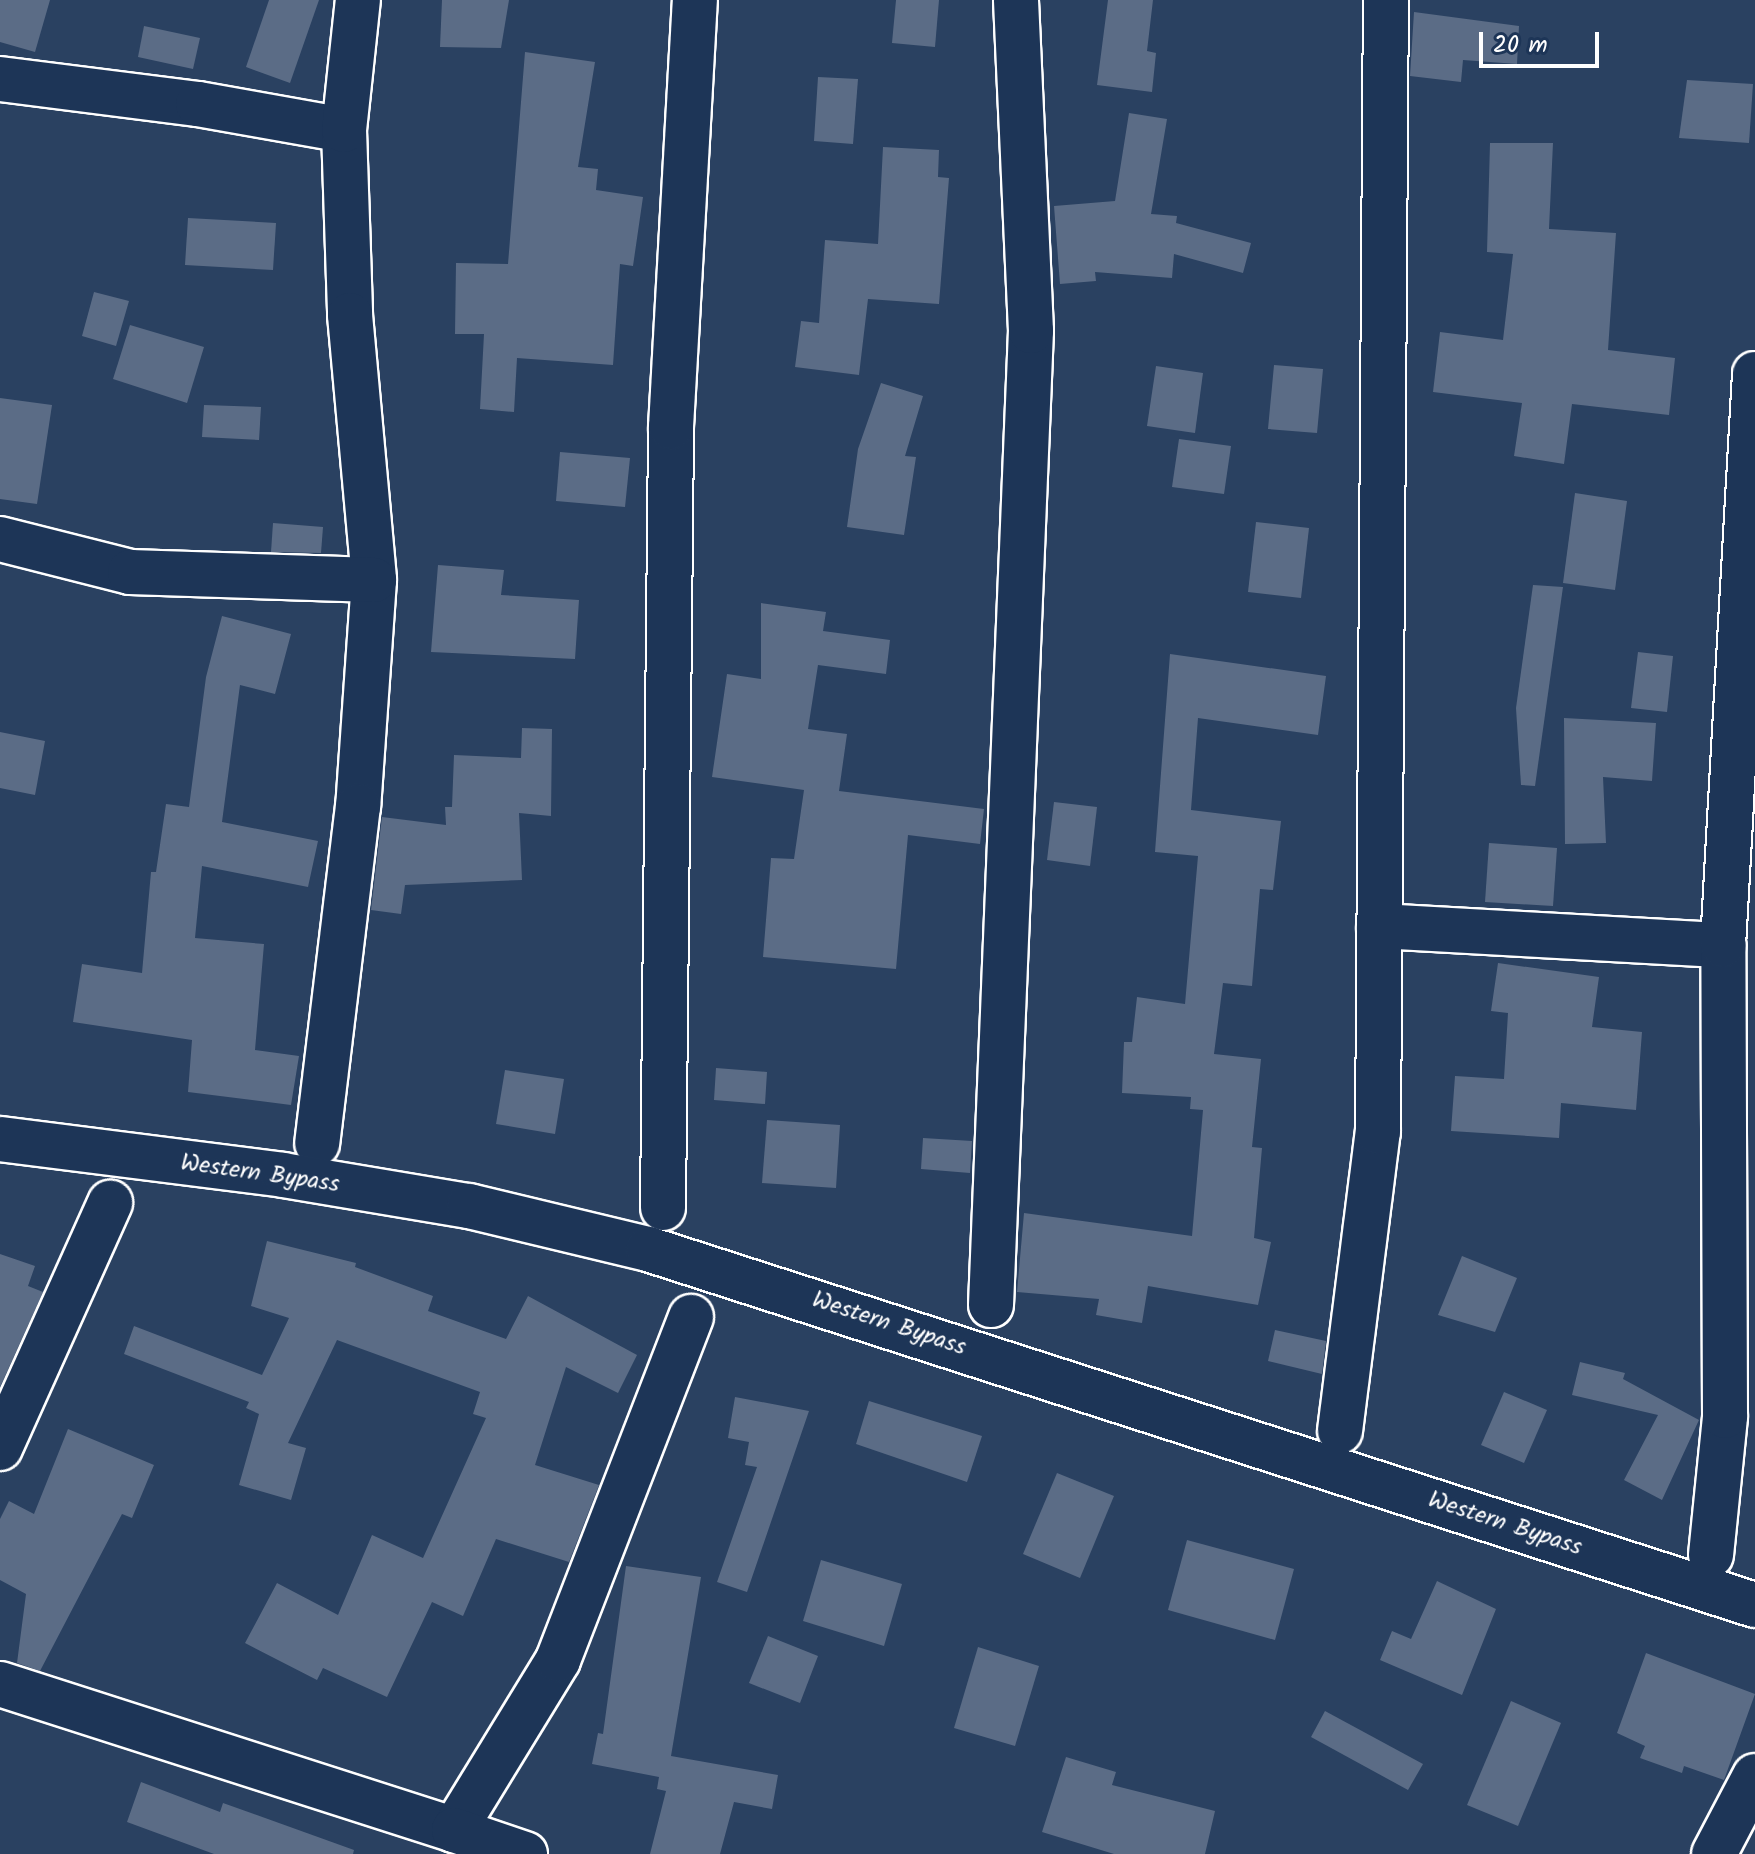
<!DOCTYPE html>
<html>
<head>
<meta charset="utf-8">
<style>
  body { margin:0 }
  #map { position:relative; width:1755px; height:1854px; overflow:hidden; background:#2a4161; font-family:Kalam,sans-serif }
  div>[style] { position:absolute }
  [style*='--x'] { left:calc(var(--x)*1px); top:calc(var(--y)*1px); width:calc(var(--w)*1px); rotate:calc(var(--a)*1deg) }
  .building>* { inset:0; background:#5b6c86 }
  .roads { filter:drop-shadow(2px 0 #fff) drop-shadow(-2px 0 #fff) drop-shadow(0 2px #fff) drop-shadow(0 -2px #fff) }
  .minor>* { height:44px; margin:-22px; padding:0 22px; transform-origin:22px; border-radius:22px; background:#1d3557 }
  .primary>* { height:44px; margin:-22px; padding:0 22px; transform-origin:22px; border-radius:22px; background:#1d3557 }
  span { translate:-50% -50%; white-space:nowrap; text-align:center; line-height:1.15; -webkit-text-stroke:8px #1d3557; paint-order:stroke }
  .street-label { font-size:24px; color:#fff }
  .scale { position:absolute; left:1479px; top:32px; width:120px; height:36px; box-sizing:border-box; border:4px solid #fff; border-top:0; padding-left:10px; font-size:24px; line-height:28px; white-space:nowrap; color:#fff; -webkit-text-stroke:6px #1d3557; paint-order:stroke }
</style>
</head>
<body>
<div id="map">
  <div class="building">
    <div style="clip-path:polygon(0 0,50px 0,35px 52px,0 42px)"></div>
    <div style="clip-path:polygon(269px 0,319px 0,290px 83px,246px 67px)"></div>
    <div style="clip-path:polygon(442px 0,509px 0,501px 48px,440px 47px)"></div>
    <div style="clip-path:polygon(896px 0,939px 0,935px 47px,892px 43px)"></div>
    <div style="clip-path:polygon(1108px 0,1153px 0,1147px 51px,1156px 53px,1152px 92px,1097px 85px)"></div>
    <div style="clip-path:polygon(1414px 12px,1519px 26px,1517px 64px,1463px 60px,1461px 82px,1410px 76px)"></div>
    <div style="clip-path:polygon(144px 26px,200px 38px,193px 69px,138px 57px)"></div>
    <div style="clip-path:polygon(525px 52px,595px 62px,578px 167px,598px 169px,596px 190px,643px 197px,633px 266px,620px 264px,613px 365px,517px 358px,514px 412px,480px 409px,484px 334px,455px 334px,456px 263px,508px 264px)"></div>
    <div style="clip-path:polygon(818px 77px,858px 79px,853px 144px,814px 141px)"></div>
    <div style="clip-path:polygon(1687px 80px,1753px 84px,1749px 143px,1679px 138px)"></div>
    <div style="clip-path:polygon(1129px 113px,1167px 119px,1151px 214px,1177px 216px,1176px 223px,1251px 243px,1243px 273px,1174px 254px,1172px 278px,1095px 272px,1096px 281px,1060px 284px,1054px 206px,1115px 201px)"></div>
    <div style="clip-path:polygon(1490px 143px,1553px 143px,1549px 229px,1616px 233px,1608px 350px,1675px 358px,1669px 415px,1572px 404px,1564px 464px,1514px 456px,1522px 403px,1433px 392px,1440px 332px,1503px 340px,1513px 254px,1487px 252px)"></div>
    <div style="clip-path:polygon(883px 147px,939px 150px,938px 177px,949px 178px,939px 304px,868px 299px,859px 375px,795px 367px,801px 321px,819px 323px,825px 240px,878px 244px)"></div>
    <div style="clip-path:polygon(188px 218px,276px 223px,273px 270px,185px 265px)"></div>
    <div style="clip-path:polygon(94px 292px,129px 301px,116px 346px,82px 336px)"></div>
    <div style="clip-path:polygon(130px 325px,204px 347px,187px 403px,113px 379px)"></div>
    <div style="clip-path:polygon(1274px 365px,1323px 369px,1317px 433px,1268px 429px)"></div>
    <div style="clip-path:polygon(1156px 366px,1203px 373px,1195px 433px,1147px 426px)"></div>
    <div style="clip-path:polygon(881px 383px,923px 396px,905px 456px,916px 457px,904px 535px,847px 527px,858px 449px)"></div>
    <div style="clip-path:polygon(0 398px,52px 405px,37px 504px,0 499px)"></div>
    <div style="clip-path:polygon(204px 405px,261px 407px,259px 440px,202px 437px)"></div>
    <div style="clip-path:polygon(1179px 439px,1231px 446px,1224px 494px,1172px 487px)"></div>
    <div style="clip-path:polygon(560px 452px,630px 458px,625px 507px,556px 501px)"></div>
    <div style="clip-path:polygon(1575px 493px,1627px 501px,1615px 590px,1563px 583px)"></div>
    <div style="clip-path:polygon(1256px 522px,1309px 528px,1301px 598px,1248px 592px)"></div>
    <div style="clip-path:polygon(273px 523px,323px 527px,321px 553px,271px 552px)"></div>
    <div style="clip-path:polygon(438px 565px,504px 570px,501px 595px,579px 600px,575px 659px,431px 652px)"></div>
    <div style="clip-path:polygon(1533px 585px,1563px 587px,1535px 786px,1521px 785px,1516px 708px)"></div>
    <div style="clip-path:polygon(761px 603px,826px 612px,823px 631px,890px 640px,886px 674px,818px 665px,808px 729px,847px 734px,839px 791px,984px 809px,980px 844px,908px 835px,896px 969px,763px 957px,771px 858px,794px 859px,804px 790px,712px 777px,727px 674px,761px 679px)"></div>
    <div style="clip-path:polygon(222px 616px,291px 634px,275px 694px,240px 685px,222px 822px,318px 841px,308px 887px,202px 866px,195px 938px,264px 944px,255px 1050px,299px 1056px,291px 1105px,188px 1092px,192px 1040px,73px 1022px,82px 964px,142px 973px,151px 872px,156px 872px,166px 804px,189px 807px,206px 677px)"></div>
    <div style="clip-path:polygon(1638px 652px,1673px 656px,1667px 712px,1631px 708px)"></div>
    <div style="clip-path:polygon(1170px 654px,1326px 676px,1318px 735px,1198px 718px,1191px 810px,1281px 821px,1273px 890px,1260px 889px,1252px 986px,1223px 983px,1214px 1054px,1261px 1059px,1252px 1147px,1262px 1148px,1254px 1238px,1271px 1242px,1258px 1305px,1148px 1286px,1142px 1323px,1096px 1315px,1099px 1299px,1017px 1292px,1024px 1213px,1192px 1236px,1203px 1110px,1190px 1109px,1191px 1097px,1122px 1093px,1124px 1042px,1132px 1042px,1137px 997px,1185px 1004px,1198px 856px,1155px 852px)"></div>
    <div style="clip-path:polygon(1564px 718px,1656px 723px,1652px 781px,1603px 777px,1606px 843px,1565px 844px)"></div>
    <div style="clip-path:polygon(522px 728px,552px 729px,551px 816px,519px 813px,522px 880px,405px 885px,401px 914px,371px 910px,382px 817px,446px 825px,445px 807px,452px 807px,454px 755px,521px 758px)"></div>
    <div style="clip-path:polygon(0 732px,45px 741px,35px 795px,0 788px)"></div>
    <div style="clip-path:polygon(1054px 802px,1097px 807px,1090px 866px,1047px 860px)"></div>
    <div style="clip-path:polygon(1489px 843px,1557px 848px,1553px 906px,1485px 902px)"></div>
    <div style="clip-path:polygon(1498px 963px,1599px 977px,1592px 1027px,1642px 1032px,1636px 1110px,1561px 1103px,1559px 1138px,1451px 1131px,1455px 1076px,1504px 1079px,1508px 1013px,1491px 1011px)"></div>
    <div style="clip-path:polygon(716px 1068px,767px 1072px,765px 1104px,714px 1100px)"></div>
    <div style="clip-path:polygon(505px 1070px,564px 1079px,555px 1134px,496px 1124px)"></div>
    <div style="clip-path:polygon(767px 1120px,840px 1125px,836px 1188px,762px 1183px)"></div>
    <div style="clip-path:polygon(923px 1138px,972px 1141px,970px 1173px,921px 1169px)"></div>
    <div style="clip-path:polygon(267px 1241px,356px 1263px,355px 1267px,433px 1296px,428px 1311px,506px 1339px,528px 1296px,637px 1355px,618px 1393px,566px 1367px,535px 1465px,599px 1485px,569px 1562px,496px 1539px,463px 1616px,432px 1602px,387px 1697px,323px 1668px,317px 1680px,245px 1643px,277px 1583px,338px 1615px,372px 1535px,423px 1558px,486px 1418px,473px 1414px,480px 1392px,337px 1340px,288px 1443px,306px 1448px,291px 1500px,239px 1485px,259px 1414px,246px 1408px,249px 1402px,124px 1354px,134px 1326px,262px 1375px,289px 1318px,251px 1306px)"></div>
    <div style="clip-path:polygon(0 1254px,35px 1266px,28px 1286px,43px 1292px,0 1387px)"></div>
    <div style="clip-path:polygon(1462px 1256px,1517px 1278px,1495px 1332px,1438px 1315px)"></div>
    <div style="clip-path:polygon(1275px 1330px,1326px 1341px,1322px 1374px,1268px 1361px)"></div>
    <div style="clip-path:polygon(1580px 1362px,1625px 1373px,1623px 1379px,1699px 1420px,1662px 1500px,1624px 1480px,1658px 1415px,1572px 1395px)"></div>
    <div style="clip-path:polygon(1504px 1392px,1547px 1410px,1524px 1463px,1481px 1445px)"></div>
    <div style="clip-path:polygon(735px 1397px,809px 1411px,747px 1592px,717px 1582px,757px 1467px,745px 1465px,749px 1442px,728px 1438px)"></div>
    <div style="clip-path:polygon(869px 1401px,982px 1436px,967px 1482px,856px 1444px)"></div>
    <div style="clip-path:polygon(68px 1429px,154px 1465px,132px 1518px,122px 1514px,40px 1671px,17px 1663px,26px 1594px,0 1580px,0 1519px,9px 1501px,34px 1514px)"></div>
    <div style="clip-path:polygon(1057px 1473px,1114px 1496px,1080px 1578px,1023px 1554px)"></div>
    <div style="clip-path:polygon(1187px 1540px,1294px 1569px,1275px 1640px,1168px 1610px)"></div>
    <div style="clip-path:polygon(821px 1560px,902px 1584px,884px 1646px,803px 1621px)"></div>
    <div style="clip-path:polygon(626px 1566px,701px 1577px,671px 1756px,778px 1775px,772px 1809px,734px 1802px,720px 1854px,650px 1854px,666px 1791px,657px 1789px,659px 1777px,592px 1764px,598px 1733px,603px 1734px)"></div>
    <div style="clip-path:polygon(1437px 1581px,1496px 1609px,1462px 1695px,1380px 1660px,1392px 1631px,1411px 1639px)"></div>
    <div style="clip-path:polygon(768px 1636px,818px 1656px,800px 1703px,749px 1683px)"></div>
    <div style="clip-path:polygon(978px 1647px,1039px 1666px,1015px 1746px,954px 1728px)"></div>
    <div style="clip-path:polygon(1646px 1653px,1755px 1694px,1724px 1780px,1684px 1766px,1682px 1773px,1640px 1758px,1645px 1746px,1617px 1733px)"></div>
    <div style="clip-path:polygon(1511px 1701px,1561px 1723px,1518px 1826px,1467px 1805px)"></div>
    <div style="clip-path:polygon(1325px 1711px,1423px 1764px,1408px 1790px,1311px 1737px)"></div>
    <div style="clip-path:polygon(1066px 1757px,1116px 1772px,1112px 1785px,1215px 1811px,1205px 1854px,1114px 1854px,1042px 1832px)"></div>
    <div style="clip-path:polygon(141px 1782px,220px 1812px,223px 1803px,354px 1850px,353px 1854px,214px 1854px,127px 1822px)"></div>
  </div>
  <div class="roads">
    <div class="minor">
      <div style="--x:0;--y:79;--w:200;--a:7.2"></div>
      <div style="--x:198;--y:104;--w:148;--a:10.1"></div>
      <div style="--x:344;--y:130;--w:185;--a:88.1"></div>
      <div style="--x:350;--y:315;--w:266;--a:84.8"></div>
      <div style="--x:374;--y:580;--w:227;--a:94"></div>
      <div style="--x:358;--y:806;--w:340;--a:96.9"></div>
      <div style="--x:344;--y:130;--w:131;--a:-83.9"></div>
      <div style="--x:0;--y:539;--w:134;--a:14.2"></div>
      <div style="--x:130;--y:572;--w:244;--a:1.9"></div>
      <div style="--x:1379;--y:926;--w:345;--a:3.2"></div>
      <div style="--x:663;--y:1208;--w:781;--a:-89.41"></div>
      <div style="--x:671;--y:427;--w:428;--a:-86.8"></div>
      <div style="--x:991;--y:1305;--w:975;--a:-87.65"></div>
      <div style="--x:1031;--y:331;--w:331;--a:-92.6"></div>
      <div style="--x:1340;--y:1431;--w:301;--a:-82.8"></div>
      <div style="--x:1378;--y:1132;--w:1132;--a:-89.6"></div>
      <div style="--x:0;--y:1448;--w:269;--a:-65.8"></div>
      <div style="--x:1711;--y:1555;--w:140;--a:-84.2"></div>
      <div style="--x:1725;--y:1416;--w:471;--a:-90.2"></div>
      <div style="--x:1723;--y:945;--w:572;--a:-86.79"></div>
      <div style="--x:0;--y:1684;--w:477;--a:17.8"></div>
      <div style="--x:454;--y:1830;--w:199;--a:-58.5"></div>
      <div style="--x:558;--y:1660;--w:368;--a:-68.8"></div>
      <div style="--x:454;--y:1830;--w:75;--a:18.7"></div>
      <div style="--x:1714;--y:1854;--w:88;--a:-62.3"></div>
    </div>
    <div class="primary">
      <div style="--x:0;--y:1139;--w:285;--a:7.2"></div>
      <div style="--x:283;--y:1175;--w:189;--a:9.5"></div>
      <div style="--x:469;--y:1206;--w:184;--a:13.5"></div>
      <div style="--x:648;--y:1249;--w:1163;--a:17.83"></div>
    </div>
  </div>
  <div class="street-label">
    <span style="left:260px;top:1174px;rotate:8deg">Western Bypass</span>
    <span style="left:889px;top:1324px;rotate:18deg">Western Bypass</span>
    <span style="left:1505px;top:1524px;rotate:18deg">Western Bypass</span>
  </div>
  <div class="scale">20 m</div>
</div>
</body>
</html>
